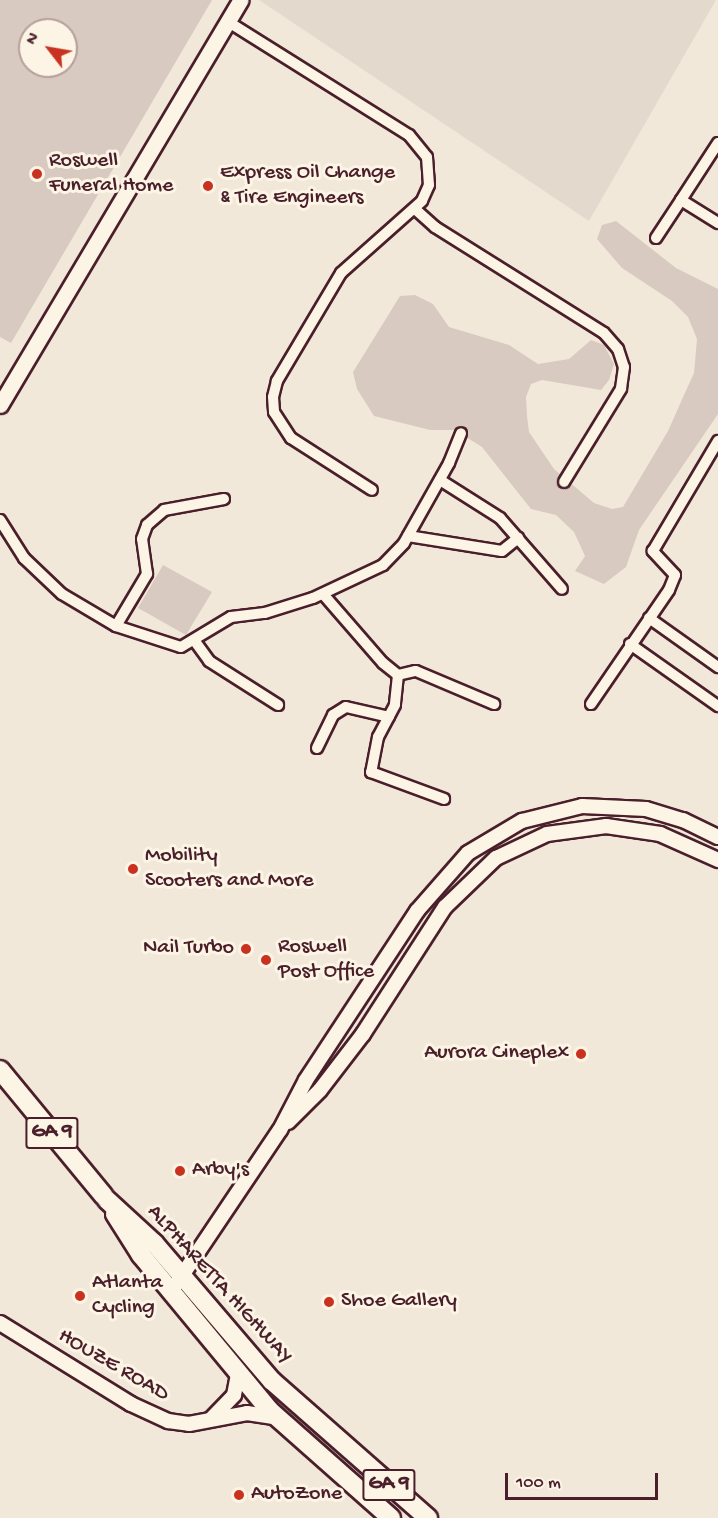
<!DOCTYPE html>
<html>
<head>
<meta charset="utf-8">
<style>
  body { margin:0 }
  #map { position:relative; width:718px; height:1518px; overflow:hidden; background:#f1e8da; font-family:"Gochi Hand",sans-serif }
  div>[style] { position:absolute }
  [style*='--x'] { left:calc(var(--x)*1px); top:calc(var(--y)*1px); width:calc(var(--w)*1px); rotate:calc(var(--a)*1deg) }
  .built>* { inset:0; background:#e4d9cd }
  .green>* { inset:0; background:#d8cac0 }
  .roads { filter:drop-shadow(2px 0 #4a1f2b) drop-shadow(-2px 0 #4a1f2b) drop-shadow(0 2px #4a1f2b) drop-shadow(0 -2px #4a1f2b) }
  .minor>* { height:10px; margin:-5px; padding:0 5px; transform-origin:5px; border-radius:5px; background:#fcf5e5 }
  .tertiary>* { height:14px; margin:-7px; padding:0 7px; transform-origin:7px; border-radius:7px; background:#fcf5e5 }
  .secondary>* { height:15px; margin:-7.5px; padding:0 7.5px; transform-origin:7.5px; border-radius:7.5px; background:#fcf5e5 }
  .trunk>* { height:18px; margin:-9px; padding:0 9px; transform-origin:9px; border-radius:9px; background:#fcf5e5 }
  .dots>* { width:16px; height:16px; translate:-50% -50%; box-sizing:border-box; border:3px solid #fcf5e5; border-radius:50% }
  span { translate:-50% -50%; white-space:nowrap; text-align:center; line-height:1.15; -webkit-text-stroke:6px #fcf5e5; paint-order:stroke }
  .shield-label span { padding:2px 4px; background:#fcf5e5; border:2px solid; border-radius:4px; -webkit-text-stroke-width:0 }
  .shield-label { font-size:21px; color:#4a1f2b; font-weight:700 }
  .poi-label { font-size:22px; color:#4a1f2b }
  .left { translate:0 -50%; text-align:left }
  .right { translate:-100% -50%; text-align:right }
  .street-label { font-size:22px; color:#4a1f2b }
  .north { position:absolute; left:18px; top:18px; width:60px; height:60px; box-sizing:border-box; background:#fcf5e5; border:2px solid #b59f9b; border-radius:50%; rotate:301deg; font-size:16px; font-weight:700; line-height:24px; text-align:center; color:#4a1f2b }
  .north::after { content:''; display:block; margin:auto; width:21px; height:27px; background:#c8321e; clip-path:polygon(50% 0,100% 100%,50% 72%,0 100%) }
  .scale { position:absolute; left:505px; top:1473px; width:153px; height:27px; box-sizing:border-box; border:3px solid #4a1f2b; border-top:0; padding-left:8px; font-size:18px; line-height:21px; white-space:nowrap; color:#4a1f2b; -webkit-text-stroke:4px #fcf5e5; paint-order:stroke }
</style>
</head>
<body>
<div id="map">
  <div class="built">
    <div style="clip-path:polygon(259px 0,716px 0,589px 221px)"></div>
  </div>
  <div class="green">
    <div style="clip-path:polygon(evenodd,0 0,212px 0,11px 343px,0 337px,0 0,30px 30px,66px 30px,66px 66px,30px 66px,30px 30px)"></div>
    <div style="clip-path:polygon(616px 221px,676px 268px,718px 289px,718px 414px,639px 530px,626px 567px,604px 584px,575px 571px,585px 556px,574px 532px,556px 515px,531px 509px,482px 447px,455px 430px,430px 430px,374px 416px,357px 389px,353px 372px,400px 296px,415px 295px,433px 304px,449px 327px,509px 345px,538px 364px,569px 359px,591px 340px,604px 345px,614px 364px,609px 380px,601px 390px,542px 380px,531px 384px,526px 397px,527px 416px,529px 432px,554px 469px,594px 503px,612px 509px,623px 507px,668px 431px,684px 395px,694px 373px,697px 339px,688px 317px,672px 301px,622px 268px,597px 239px,602px 225px)"></div>
    <div style="clip-path:polygon(163px 565px,212px 592px,186px 635px,138px 608px)"></div>
  </div>
  <div class="roads">
    <div class="minor">
      <div style="--x:227;--y:21;--w:215;--a:32.1"></div>
      <div style="--x:409;--y:135;--w:28;--a:51"></div>
      <div style="--x:427;--y:157;--w:28;--a:86"></div>
      <div style="--x:429;--y:185;--w:17;--a:114"></div>
      <div style="--x:422;--y:201;--w:108;--a:138.4"></div>
      <div style="--x:341;--y:273;--w:126;--a:120.7"></div>
      <div style="--x:277;--y:381;--w:16;--a:104"></div>
      <div style="--x:273;--y:397;--w:15;--a:86"></div>
      <div style="--x:274;--y:412;--w:31;--a:57"></div>
      <div style="--x:291;--y:438;--w:96;--a:32.7"></div>
      <div style="--x:718;--y:143;--w:68;--a:123"></div>
      <div style="--x:681;--y:200;--w:44;--a:31.9"></div>
      <div style="--x:415;--y:209;--w:27;--a:42"></div>
      <div style="--x:435;--y:227;--w:199;--a:32.1"></div>
      <div style="--x:604;--y:333;--w:21;--a:49"></div>
      <div style="--x:618;--y:349;--w:19;--a:72"></div>
      <div style="--x:624;--y:367;--w:22;--a:98"></div>
      <div style="--x:621;--y:389;--w:109;--a:121.5"></div>
      <div style="--x:656;--y:238;--w:45;--a:-56.7"></div>
      <div style="--x:440;--y:480;--w:71;--a:32.3"></div>
      <div style="--x:500;--y:518;--w:94;--a:48.9"></div>
      <div style="--x:0;--y:520;--w:45;--a:57.7"></div>
      <div style="--x:24;--y:558;--w:52;--a:43.5"></div>
      <div style="--x:62;--y:594;--w:63;--a:30.7"></div>
      <div style="--x:116;--y:626;--w:68;--a:17.9"></div>
      <div style="--x:181;--y:647;--w:58;--a:-31"></div>
      <div style="--x:231;--y:617;--w:34;--a:-7"></div>
      <div style="--x:265;--y:613;--w:50;--a:-17.4"></div>
      <div style="--x:313;--y:598;--w:77;--a:-25.2"></div>
      <div style="--x:383;--y:565;--w:30;--a:-46"></div>
      <div style="--x:404;--y:543;--w:92;--a:-60.6"></div>
      <div style="--x:449;--y:463;--w:32;--a:-68"></div>
      <div style="--x:408;--y:536;--w:95;--a:9.1"></div>
      <div style="--x:502;--y:551;--w:21;--a:-39"></div>
      <div style="--x:323;--y:594;--w:91;--a:49"></div>
      <div style="--x:383;--y:663;--w:19;--a:39"></div>
      <div style="--x:398;--y:675;--w:30;--a:96"></div>
      <div style="--x:395;--y:705;--w:36;--a:118"></div>
      <div style="--x:378;--y:737;--w:36;--a:101"></div>
      <div style="--x:371;--y:772;--w:78;--a:20.3"></div>
      <div style="--x:649;--y:618;--w:85;--a:35.4"></div>
      <div style="--x:116;--y:626;--w:61;--a:-59.2"></div>
      <div style="--x:147;--y:574;--w:35;--a:-98"></div>
      <div style="--x:142;--y:539;--w:15;--a:-70"></div>
      <div style="--x:147;--y:525;--w:23;--a:-41"></div>
      <div style="--x:164;--y:510;--w:61;--a:-10.4"></div>
      <div style="--x:194;--y:640;--w:26;--a:54"></div>
      <div style="--x:209;--y:661;--w:82;--a:32.5"></div>
      <div style="--x:630;--y:644;--w:108;--a:35.2"></div>
      <div style="--x:398;--y:675;--w:18;--a:-13"></div>
      <div style="--x:416;--y:671;--w:85;--a:22.9"></div>
      <div style="--x:591;--y:704;--w:138;--a:-55.6"></div>
      <div style="--x:669;--y:590;--w:16;--a:-68"></div>
      <div style="--x:675;--y:575;--w:33;--a:-133"></div>
      <div style="--x:653;--y:551;--w:128;--a:-59.4"></div>
      <div style="--x:317;--y:748;--w:37;--a:-64"></div>
      <div style="--x:333;--y:715;--w:15;--a:-32"></div>
      <div style="--x:346;--y:707;--w:44;--a:13.1"></div>
    </div>
    <div class="tertiary">
      <div style="--x:288;--y:1122;--w:45;--a:-45"></div>
      <div style="--x:320;--y:1090;--w:71;--a:-52.5"></div>
      <div style="--x:363;--y:1034;--w:151;--a:-57.2"></div>
      <div style="--x:445;--y:907;--w:71;--a:-43.9"></div>
      <div style="--x:496;--y:858;--w:56;--a:-25.2"></div>
      <div style="--x:547;--y:834;--w:60;--a:-7.7"></div>
      <div style="--x:606;--y:826;--w:55;--a:8.4"></div>
      <div style="--x:660;--y:834;--w:64;--a:24.1"></div>
      <div style="--x:177;--y:1283;--w:184;--a:-56.1"></div>
      <div style="--x:280;--y:1130;--w:56;--a:-62.5"></div>
      <div style="--x:306;--y:1080;--w:202;--a:-56.7"></div>
      <div style="--x:417;--y:911;--w:77;--a:-48.7"></div>
      <div style="--x:468;--y:853;--w:63;--a:-30.7"></div>
      <div style="--x:522;--y:821;--w:62;--a:-14"></div>
      <div style="--x:582;--y:806;--w:64;--a:2.7"></div>
      <div style="--x:646;--y:809;--w:39;--a:17"></div>
      <div style="--x:683;--y:820;--w:39;--a:26"></div>
      <div style="--x:0;--y:1323;--w:154;--a:31.7"></div>
      <div style="--x:131;--y:1404;--w:41;--a:24.7"></div>
      <div style="--x:168;--y:1421;--w:21;--a:8"></div>
      <div style="--x:189;--y:1424;--w:59;--a:-10.7"></div>
      <div style="--x:247;--y:1413;--w:30;--a:9"></div>
      <div style="--x:211;--y:1419;--w:33;--a:-46"></div>
      <div style="--x:234;--y:1395;--w:21;--a:-79"></div>
    </div>
    <div class="secondary">
      <div style="--x:0;--y:405;--w:471;--a:-59.3"></div>
    </div>
    <div class="trunk">
      <div style="--x:0;--y:1070;--w:163;--a:50.5"></div>
      <div style="--x:107;--y:1200;--w:64;--a:42.5"></div>
      <div style="--x:154;--y:1243;--w:182;--a:49.5"></div>
      <div style="--x:272;--y:1381;--w:208;--a:41.3"></div>
      <div style="--x:115;--y:1214;--w:49;--a:57.6"></div>
      <div style="--x:141;--y:1255;--w:201;--a:50.4"></div>
      <div style="--x:269;--y:1410;--w:163;--a:41.5"></div>
    </div>
  </div>
  <div class="dots">
    <div style="left:37px;top:174px;background:#c8321e"></div>
    <div style="left:208px;top:186px;background:#c8321e"></div>
    <div style="left:133px;top:869px;background:#c8321e"></div>
    <div style="left:246px;top:949px;background:#c8321e"></div>
    <div style="left:266px;top:960px;background:#c8321e"></div>
    <div style="left:581px;top:1054px;background:#c8321e"></div>
    <div style="left:180px;top:1171px;background:#c8321e"></div>
    <div style="left:80px;top:1296px;background:#c8321e"></div>
    <div style="left:329px;top:1302px;background:#c8321e"></div>
    <div style="left:239px;top:1495px;background:#c8321e"></div>
  </div>
  <div class="shield-label">
    <span style="left:52px;top:1133px">GA 9</span>
    <span style="left:389px;top:1485px">GA 9</span>
  </div>
  <div class="poi-label">
    <span class="left" style="left:49px;top:174px">Roswell<br>Funeral Home</span>
    <span class="left" style="left:220px;top:186px">Express Oil Change<br>&amp; Tire Engineers</span>
    <span class="left" style="left:145px;top:869px">Mobility<br>Scooters and More</span>
    <span class="left" style="left:278px;top:960px">Roswell<br>Post Office</span>
    <span class="right" style="left:234px;top:949px">Nail Turbo</span>
    <span class="right" style="left:569px;top:1054px">Aurora Cineplex</span>
    <span class="left" style="left:192px;top:1171px">Arby's</span>
    <span class="left" style="left:92px;top:1296px">Atlanta<br>Cycling</span>
    <span class="left" style="left:341px;top:1302px">Shoe Gallery</span>
    <span class="left" style="left:251px;top:1495px">AutoZone</span>
  </div>
  <div class="street-label">
    <span style="left:219px;top:1285px;rotate:48deg">ALPHARETTA HIGHWAY</span>
    <span style="left:113px;top:1366px;rotate:30deg">HOUZE ROAD</span>
  </div>
  <div class="north">N</div>
  <div class="scale">100 m</div>
</div>
</body>
</html>
